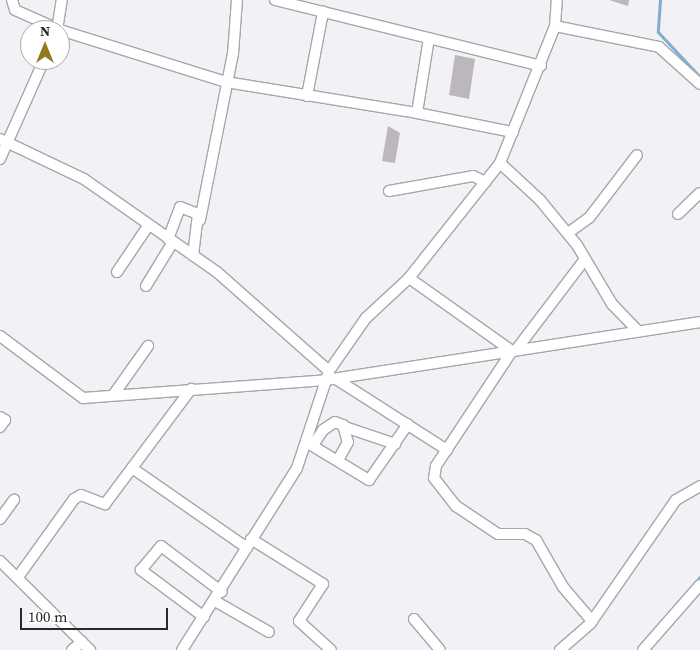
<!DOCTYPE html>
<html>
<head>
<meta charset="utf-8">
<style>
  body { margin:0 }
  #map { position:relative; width:700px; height:650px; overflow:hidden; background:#f2f1f6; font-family:"Source Serif 4",serif }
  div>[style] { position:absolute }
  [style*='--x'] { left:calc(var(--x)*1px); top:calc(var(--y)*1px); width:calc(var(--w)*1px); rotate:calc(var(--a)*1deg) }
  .stream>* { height:3px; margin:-1.5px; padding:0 1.5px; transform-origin:1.5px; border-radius:1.5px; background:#81afcb }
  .building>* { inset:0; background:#bbb7bb }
  .roads { filter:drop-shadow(1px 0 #a7a6ab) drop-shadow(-1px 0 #a7a6ab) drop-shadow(0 1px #a7a6ab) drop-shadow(0 -1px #a7a6ab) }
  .minor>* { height:10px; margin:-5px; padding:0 5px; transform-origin:5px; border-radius:5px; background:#fff }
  span { translate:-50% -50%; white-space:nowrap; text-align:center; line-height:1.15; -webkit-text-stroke:4.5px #fff; paint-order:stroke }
  .north { position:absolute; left:20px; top:20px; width:50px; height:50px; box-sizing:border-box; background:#fff; border:1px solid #a9a9aa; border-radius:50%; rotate:0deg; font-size:14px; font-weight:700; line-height:20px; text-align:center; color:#29292b }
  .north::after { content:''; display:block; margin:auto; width:18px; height:22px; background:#947920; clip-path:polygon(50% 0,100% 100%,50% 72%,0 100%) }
  .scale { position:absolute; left:20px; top:608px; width:148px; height:22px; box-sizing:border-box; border:2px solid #29292b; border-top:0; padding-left:6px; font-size:15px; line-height:18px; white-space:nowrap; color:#29292b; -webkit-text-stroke:4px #fff; paint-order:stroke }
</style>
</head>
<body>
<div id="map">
  <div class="stream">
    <div style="--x:660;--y:0;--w:32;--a:94"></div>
    <div style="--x:658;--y:32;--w:62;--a:47"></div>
    <div style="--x:686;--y:594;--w:22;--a:-51"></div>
  </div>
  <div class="building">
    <div style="clip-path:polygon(609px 0,629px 0,628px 6px)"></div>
    <div style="clip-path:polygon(455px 55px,475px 59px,469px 99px,449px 95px)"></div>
    <div style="clip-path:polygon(388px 126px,400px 133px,395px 163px,382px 161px)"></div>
  </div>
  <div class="roads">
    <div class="minor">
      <div style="--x:12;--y:0;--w:10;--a:73"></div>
      <div style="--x:15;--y:10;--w:49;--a:24"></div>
      <div style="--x:275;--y:0;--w:274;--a:13.9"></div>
      <div style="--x:555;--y:26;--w:106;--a:11.4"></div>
      <div style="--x:659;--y:47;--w:55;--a:42.1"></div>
      <div style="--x:57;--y:30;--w:30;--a:-81"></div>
      <div style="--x:60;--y:30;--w:174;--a:17.4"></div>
      <div style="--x:226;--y:82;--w:193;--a:9.2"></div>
      <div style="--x:429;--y:38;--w:76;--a:99.1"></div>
      <div style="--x:417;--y:113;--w:98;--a:11.2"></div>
      <div style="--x:307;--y:96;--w:86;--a:-79.2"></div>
      <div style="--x:0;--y:139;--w:93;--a:25.5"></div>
      <div style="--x:84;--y:179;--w:162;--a:35"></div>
      <div style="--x:217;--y:272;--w:149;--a:41.5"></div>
      <div style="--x:0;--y:159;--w:108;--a:-66"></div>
      <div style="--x:500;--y:163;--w:54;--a:42.8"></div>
      <div style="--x:540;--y:200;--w:58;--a:50.6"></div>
      <div style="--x:577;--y:245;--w:69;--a:59.3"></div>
      <div style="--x:612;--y:304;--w:37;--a:46"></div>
      <div style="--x:389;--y:191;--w:85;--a:-10.1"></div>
      <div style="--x:473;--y:176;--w:14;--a:25"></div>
      <div style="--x:678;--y:214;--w:30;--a:-44"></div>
      <div style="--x:200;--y:220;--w:169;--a:-78.8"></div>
      <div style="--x:233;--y:54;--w:54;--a:-85.8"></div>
      <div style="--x:568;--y:233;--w:26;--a:-36"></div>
      <div style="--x:589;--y:218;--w:79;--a:-52.7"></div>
      <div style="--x:168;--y:239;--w:34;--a:-69"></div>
      <div style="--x:180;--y:207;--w:19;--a:21"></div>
      <div style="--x:198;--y:214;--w:42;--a:96.8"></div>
      <div style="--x:117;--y:272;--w:55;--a:-56"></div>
      <div style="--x:409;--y:278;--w:126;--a:35.3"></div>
      <div style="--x:512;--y:351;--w:138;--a:123.5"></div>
      <div style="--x:436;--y:466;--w:12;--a:99"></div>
      <div style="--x:434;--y:478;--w:36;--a:52"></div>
      <div style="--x:456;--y:506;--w:50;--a:33.7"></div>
      <div style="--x:498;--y:534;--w:27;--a:0"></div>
      <div style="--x:525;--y:534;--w:13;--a:29"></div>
      <div style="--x:536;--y:540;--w:54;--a:60.1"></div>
      <div style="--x:563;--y:587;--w:45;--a:49.5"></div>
      <div style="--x:146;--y:286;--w:52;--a:-58.5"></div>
      <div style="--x:0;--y:336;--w:104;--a:36.8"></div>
      <div style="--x:83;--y:398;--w:244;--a:-4.2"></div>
      <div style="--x:326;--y:380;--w:378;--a:-8.8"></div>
      <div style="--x:516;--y:350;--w:114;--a:-52.8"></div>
      <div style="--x:336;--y:379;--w:132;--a:32.6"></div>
      <div style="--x:114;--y:394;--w:59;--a:-54.7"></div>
      <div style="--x:0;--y:417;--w:6;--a:31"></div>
      <div style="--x:5;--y:420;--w:9;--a:126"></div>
      <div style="--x:345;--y:427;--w:53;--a:18.8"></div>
      <div style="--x:306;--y:442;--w:74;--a:31.1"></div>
      <div style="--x:369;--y:480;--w:68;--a:-55.1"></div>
      <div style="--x:313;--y:445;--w:18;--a:-56"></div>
      <div style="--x:323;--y:430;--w:14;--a:-34"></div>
      <div style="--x:335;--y:422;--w:9;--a:21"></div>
      <div style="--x:343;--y:425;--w:18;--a:74"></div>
      <div style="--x:348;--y:442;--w:18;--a:119"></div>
      <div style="--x:132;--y:468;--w:140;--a:34.8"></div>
      <div style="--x:0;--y:519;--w:24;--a:-54"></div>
      <div style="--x:251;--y:539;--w:85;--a:32"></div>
      <div style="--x:323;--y:584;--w:44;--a:123"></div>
      <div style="--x:299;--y:621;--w:43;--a:42.2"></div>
      <div style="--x:0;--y:561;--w:127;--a:44.7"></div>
      <div style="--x:18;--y:577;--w:96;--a:-54.3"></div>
      <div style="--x:74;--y:499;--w:8;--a:-30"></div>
      <div style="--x:81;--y:495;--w:26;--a:21"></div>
      <div style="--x:105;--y:504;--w:144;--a:-53.2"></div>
      <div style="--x:215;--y:601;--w:62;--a:29.9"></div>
      <div style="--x:204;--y:617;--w:79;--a:-143.3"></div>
      <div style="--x:141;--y:570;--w:31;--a:-50"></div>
      <div style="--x:161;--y:546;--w:76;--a:37"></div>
      <div style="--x:414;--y:619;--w:40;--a:50"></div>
      <div style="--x:72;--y:650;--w:13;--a:-39"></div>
      <div style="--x:182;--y:650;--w:215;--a:-57.7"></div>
      <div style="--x:297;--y:468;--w:102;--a:-71.7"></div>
      <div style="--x:329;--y:371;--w:65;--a:-55.1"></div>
      <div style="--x:366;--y:318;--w:59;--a:-42.9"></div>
      <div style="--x:409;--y:278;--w:147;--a:-51.6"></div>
      <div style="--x:500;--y:163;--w:148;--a:-68.1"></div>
      <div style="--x:555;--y:26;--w:26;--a:-86"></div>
      <div style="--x:560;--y:650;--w:40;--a:-41"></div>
      <div style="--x:590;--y:624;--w:151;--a:-55.3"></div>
      <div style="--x:676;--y:500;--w:28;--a:-30"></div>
      <div style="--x:643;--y:650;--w:86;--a:-48.8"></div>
    </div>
  </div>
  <div class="north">N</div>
  <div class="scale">100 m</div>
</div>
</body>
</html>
